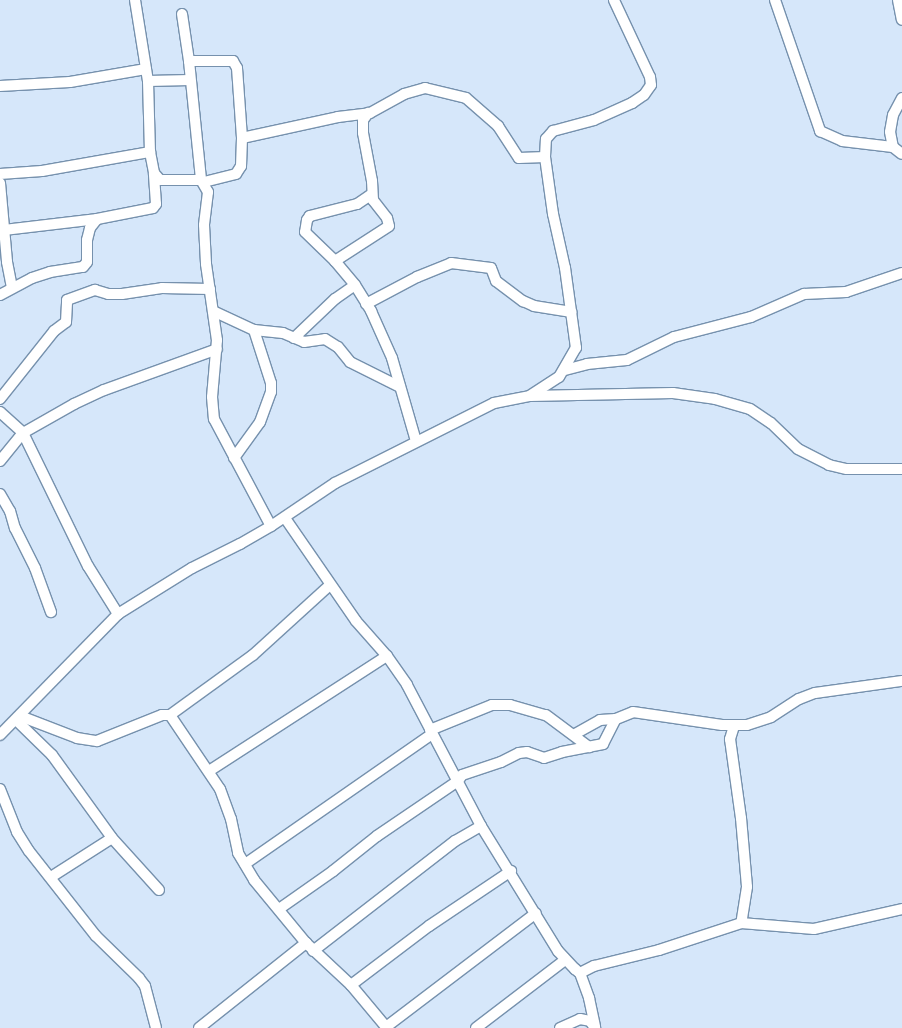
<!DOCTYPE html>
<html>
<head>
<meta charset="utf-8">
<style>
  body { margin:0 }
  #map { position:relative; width:902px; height:1028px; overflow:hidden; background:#d6e7fa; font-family:Signika,sans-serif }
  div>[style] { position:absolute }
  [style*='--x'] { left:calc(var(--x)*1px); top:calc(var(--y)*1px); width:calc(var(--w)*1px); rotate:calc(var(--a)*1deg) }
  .roads { filter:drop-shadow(1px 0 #7691ad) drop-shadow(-1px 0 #7691ad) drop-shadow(0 1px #7691ad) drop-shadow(0 -1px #7691ad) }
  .minor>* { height:10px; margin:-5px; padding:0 5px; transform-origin:5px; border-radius:5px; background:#fff }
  span { translate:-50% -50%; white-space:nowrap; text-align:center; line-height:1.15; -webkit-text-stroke:4px #d6e7fa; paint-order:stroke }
</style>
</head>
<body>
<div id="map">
  <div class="roads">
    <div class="minor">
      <div style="--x:135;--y:0;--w:82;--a:80.9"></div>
      <div style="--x:148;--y:81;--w:71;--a:88.4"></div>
      <div style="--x:150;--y:152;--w:21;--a:79"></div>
      <div style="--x:154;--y:173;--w:9;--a:49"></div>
      <div style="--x:160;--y:180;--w:41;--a:0"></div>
      <div style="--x:201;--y:180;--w:14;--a:60"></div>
      <div style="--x:208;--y:192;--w:33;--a:97"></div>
      <div style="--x:204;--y:225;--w:39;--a:87"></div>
      <div style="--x:206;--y:264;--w:77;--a:81.8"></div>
      <div style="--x:217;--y:340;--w:57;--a:95"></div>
      <div style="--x:212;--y:397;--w:22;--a:85"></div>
      <div style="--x:214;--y:419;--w:121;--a:62"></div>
      <div style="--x:775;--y:0;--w:139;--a:71"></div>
      <div style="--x:820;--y:131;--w:24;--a:24"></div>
      <div style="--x:842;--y:141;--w:51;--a:6.7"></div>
      <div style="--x:898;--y:0;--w:20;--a:79"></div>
      <div style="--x:182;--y:14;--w:48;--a:81.5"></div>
      <div style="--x:189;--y:61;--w:120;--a:84.2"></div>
      <div style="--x:189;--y:61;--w:44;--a:0"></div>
      <div style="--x:233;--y:61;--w:8;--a:60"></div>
      <div style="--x:237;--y:68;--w:70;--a:85.9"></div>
      <div style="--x:242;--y:138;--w:28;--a:92"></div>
      <div style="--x:241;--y:166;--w:9;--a:122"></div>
      <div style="--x:236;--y:174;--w:33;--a:166"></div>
      <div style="--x:148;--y:81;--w:42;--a:-1.4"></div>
      <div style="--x:0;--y:86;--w:70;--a:-3.3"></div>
      <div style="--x:70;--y:82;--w:77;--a:-9.7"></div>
      <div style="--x:902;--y:98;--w:19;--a:118"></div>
      <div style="--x:893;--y:115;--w:17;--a:100"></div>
      <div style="--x:890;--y:132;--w:15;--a:79"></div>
      <div style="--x:893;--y:147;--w:11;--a:38"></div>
      <div style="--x:242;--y:138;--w:98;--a:-12.3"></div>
      <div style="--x:338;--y:117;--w:32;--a:-7"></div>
      <div style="--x:370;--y:113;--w:39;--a:-29"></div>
      <div style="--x:404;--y:94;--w:22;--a:-16"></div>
      <div style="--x:425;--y:88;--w:42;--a:13.7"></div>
      <div style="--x:466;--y:98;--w:43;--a:41.2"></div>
      <div style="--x:498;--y:126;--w:38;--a:57"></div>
      <div style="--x:519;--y:158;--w:26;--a:-2"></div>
      <div style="--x:0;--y:174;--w:42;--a:-4.1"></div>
      <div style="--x:42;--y:171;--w:110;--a:-10"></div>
      <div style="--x:0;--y:183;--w:79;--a:84.9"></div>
      <div style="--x:7;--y:262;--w:26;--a:79"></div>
      <div style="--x:372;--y:194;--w:18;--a:146"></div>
      <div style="--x:357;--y:204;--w:49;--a:165.7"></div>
      <div style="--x:310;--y:216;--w:5;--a:127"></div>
      <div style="--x:307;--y:220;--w:12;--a:99"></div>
      <div style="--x:305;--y:232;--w:42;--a:44"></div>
      <div style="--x:335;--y:261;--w:31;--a:50"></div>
      <div style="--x:355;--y:285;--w:31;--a:58"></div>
      <div style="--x:371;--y:311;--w:51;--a:65.9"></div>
      <div style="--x:392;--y:358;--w:86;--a:73.9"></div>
      <div style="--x:4;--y:230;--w:94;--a:-6.7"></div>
      <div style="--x:97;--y:219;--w:57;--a:-11.1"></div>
      <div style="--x:153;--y:208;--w:5;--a:-53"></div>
      <div style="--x:156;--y:204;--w:31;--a:-94"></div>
      <div style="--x:335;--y:261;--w:64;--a:-32.9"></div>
      <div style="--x:389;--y:226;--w:8;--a:-104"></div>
      <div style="--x:387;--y:218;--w:23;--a:-128"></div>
      <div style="--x:373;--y:200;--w:19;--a:-93"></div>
      <div style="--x:372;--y:181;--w:49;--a:-100.6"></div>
      <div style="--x:363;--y:133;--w:13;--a:-90"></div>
      <div style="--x:363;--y:120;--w:9;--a:-54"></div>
      <div style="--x:0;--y:295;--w:36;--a:-28"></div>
      <div style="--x:32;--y:278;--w:19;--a:-18"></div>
      <div style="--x:50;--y:272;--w:33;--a:-9"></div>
      <div style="--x:83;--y:267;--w:6;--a:-51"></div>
      <div style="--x:87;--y:262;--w:22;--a:-90"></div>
      <div style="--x:87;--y:240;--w:12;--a:-76"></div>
      <div style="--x:90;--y:228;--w:11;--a:-52"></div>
      <div style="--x:366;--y:304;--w:58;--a:-27.9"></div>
      <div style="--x:417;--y:277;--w:37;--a:-22"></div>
      <div style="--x:451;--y:263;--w:40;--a:7.1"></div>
      <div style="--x:491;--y:268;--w:14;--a:69"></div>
      <div style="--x:496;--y:281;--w:34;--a:37"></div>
      <div style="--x:523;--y:301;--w:12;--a:24"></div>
      <div style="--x:534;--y:306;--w:38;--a:9"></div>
      <div style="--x:213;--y:311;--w:45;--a:24.9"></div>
      <div style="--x:254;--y:330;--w:29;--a:6"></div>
      <div style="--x:283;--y:333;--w:23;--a:23"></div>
      <div style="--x:304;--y:342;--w:21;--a:-8"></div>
      <div style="--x:325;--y:339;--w:15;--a:32"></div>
      <div style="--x:338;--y:347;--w:19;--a:51"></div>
      <div style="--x:350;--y:362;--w:56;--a:26.6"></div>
      <div style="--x:294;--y:338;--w:57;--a:-43.6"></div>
      <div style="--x:335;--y:299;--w:24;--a:-35"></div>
      <div style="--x:565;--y:370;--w:23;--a:-15"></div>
      <div style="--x:587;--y:364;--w:40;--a:-5.7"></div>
      <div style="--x:627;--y:360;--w:52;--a:-26.1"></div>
      <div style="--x:674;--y:337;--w:80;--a:-14.6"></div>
      <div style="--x:751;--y:317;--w:58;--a:-23.5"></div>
      <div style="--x:804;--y:294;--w:42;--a:-2.7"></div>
      <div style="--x:846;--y:292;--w:59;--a:-18.7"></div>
      <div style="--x:531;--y:395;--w:33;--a:-33"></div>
      <div style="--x:559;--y:377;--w:34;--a:-60"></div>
      <div style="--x:576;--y:348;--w:81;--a:-97.8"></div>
      <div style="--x:565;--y:268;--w:55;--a:-102.5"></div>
      <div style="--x:553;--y:214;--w:58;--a:-98"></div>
      <div style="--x:545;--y:157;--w:18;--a:-87"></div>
      <div style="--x:546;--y:139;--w:11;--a:-49"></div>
      <div style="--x:553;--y:131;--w:42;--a:-15"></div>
      <div style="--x:594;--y:120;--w:42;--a:-24.1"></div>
      <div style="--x:632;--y:103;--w:14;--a:-34"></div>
      <div style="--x:644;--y:95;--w:12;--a:-55"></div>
      <div style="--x:651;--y:85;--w:8;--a:-97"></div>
      <div style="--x:650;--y:77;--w:85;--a:-115.1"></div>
      <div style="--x:0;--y:399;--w:87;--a:-51.5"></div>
      <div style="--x:54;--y:331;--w:15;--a:-37"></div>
      <div style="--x:66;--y:322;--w:22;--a:-87"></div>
      <div style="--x:67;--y:300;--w:30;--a:-20"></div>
      <div style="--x:95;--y:290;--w:14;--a:17"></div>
      <div style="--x:108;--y:294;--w:14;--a:0"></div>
      <div style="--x:122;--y:294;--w:40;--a:-8.5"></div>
      <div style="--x:162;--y:288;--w:48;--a:1.2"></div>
      <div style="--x:0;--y:412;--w:31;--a:42"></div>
      <div style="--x:23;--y:433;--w:148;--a:64"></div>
      <div style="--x:88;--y:566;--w:57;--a:58"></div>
      <div style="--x:234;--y:458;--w:44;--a:-54.2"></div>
      <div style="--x:260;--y:422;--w:32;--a:-70"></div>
      <div style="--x:271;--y:392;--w:9;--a:-90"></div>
      <div style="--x:271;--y:383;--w:56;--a:-107.8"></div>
      <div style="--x:0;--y:461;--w:36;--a:-51"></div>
      <div style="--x:23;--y:433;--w:59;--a:-29.6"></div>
      <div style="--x:74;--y:404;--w:33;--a:-25"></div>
      <div style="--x:104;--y:390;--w:120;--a:-19.9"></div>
      <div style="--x:0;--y:494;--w:20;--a:60"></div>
      <div style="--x:10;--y:511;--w:18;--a:74"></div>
      <div style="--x:15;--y:528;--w:45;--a:63.4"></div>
      <div style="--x:35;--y:568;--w:47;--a:70"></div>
      <div style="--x:285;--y:518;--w:125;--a:55.4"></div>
      <div style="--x:356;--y:621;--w:47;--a:48.5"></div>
      <div style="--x:387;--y:656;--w:35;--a:55"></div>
      <div style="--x:407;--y:685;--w:159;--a:62.3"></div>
      <div style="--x:481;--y:826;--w:147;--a:58.4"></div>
      <div style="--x:558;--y:951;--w:25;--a:47"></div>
      <div style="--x:575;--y:969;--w:6;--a:39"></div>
      <div style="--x:580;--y:973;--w:16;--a:-27"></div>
      <div style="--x:594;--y:966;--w:67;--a:-13.8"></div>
      <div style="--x:659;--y:950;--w:86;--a:-18.2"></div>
      <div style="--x:741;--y:923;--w:73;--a:4.7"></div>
      <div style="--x:814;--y:929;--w:90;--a:-12.8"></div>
      <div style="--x:170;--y:715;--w:102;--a:-35.9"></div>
      <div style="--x:253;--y:655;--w:104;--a:-42.3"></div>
      <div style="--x:20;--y:716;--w:61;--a:21.1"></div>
      <div style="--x:77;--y:738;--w:20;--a:9"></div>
      <div style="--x:97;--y:741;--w:70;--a:-21.8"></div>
      <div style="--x:162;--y:715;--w:8;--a:0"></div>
      <div style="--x:170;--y:715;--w:89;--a:56"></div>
      <div style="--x:220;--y:789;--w:32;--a:70"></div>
      <div style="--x:231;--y:819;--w:35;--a:78"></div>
      <div style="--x:238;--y:853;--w:31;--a:59"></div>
      <div style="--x:254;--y:880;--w:82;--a:50.5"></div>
      <div style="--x:306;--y:943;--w:62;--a:43"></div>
      <div style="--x:351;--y:985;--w:56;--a:50.1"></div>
      <div style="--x:16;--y:720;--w:50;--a:44.2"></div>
      <div style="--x:52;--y:755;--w:102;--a:54.1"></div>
      <div style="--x:112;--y:838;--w:70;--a:47.9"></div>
      <div style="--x:734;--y:726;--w:14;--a:107"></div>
      <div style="--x:730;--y:739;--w:80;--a:82.1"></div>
      <div style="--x:741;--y:818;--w:69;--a:85"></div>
      <div style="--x:747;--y:887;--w:36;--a:99"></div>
      <div style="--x:430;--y:730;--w:67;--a:-22"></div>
      <div style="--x:492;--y:705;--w:18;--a:0"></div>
      <div style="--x:510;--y:705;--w:37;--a:16"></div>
      <div style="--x:546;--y:715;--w:54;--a:36.7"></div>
      <div style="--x:575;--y:734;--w:29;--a:-29"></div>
      <div style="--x:600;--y:720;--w:16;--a:-4"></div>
      <div style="--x:616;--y:719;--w:18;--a:-22"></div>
      <div style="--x:633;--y:712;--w:90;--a:8.3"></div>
      <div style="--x:722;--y:725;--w:25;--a:0"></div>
      <div style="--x:747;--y:725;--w:25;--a:-18"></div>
      <div style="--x:771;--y:717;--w:33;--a:-33"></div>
      <div style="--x:799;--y:699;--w:17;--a:-21"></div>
      <div style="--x:815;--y:693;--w:88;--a:-7.9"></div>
      <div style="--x:0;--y:735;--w:169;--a:-45.7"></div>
      <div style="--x:118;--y:614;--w:87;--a:-31.9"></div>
      <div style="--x:192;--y:568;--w:54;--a:-26.6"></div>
      <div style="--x:240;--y:544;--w:36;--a:-30"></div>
      <div style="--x:271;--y:526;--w:77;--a:-33.9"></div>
      <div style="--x:335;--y:483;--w:178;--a:-26.7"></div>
      <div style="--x:494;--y:403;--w:37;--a:-11"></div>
      <div style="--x:530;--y:396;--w:143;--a:-1.2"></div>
      <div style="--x:673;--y:393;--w:42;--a:8.1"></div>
      <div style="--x:715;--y:399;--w:36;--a:16"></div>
      <div style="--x:750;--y:409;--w:25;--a:34"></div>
      <div style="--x:771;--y:423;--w:37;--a:44"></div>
      <div style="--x:798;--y:449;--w:35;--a:27"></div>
      <div style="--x:829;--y:465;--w:18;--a:13"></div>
      <div style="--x:847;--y:469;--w:55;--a:0"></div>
      <div style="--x:209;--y:771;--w:212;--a:-32.9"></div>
      <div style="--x:0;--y:789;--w:46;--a:68.4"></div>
      <div style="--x:17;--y:832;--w:22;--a:58"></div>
      <div style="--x:29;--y:851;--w:108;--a:51.8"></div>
      <div style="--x:96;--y:936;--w:60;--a:44.3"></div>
      <div style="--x:139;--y:978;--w:10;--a:53"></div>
      <div style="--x:145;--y:986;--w:43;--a:75.3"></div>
      <div style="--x:245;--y:864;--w:228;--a:-34.8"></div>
      <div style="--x:51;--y:877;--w:72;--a:-32.6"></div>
      <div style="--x:279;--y:909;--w:66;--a:-35.1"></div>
      <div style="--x:333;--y:871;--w:56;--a:-38.5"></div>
      <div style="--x:377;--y:836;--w:98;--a:-34.2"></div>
      <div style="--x:458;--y:781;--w:7;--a:-56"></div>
      <div style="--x:462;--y:775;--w:41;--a:-18.4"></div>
      <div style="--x:501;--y:762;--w:20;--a:-27"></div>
      <div style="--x:519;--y:753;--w:8;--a:-7"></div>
      <div style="--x:527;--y:752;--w:18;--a:19"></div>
      <div style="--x:544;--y:758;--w:19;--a:-18"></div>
      <div style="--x:562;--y:752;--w:42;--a:-11"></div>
      <div style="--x:603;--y:744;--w:28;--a:-63"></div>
      <div style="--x:313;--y:951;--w:180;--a:-37.8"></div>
      <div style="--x:455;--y:841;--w:30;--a:-30"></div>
      <div style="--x:580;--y:973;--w:27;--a:70"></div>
      <div style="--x:589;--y:998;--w:29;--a:78"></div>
      <div style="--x:351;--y:985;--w:98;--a:-37.1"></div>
      <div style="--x:429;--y:926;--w:99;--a:-33.9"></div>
      <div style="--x:386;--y:1027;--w:188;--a:-37.2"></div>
      <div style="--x:199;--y:1028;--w:137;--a:-38.5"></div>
      <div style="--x:476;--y:1028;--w:112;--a:-37.4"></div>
      <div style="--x:560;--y:1028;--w:22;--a:-24"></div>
      <div style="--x:580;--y:1019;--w:10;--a:11"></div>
      <div style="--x:590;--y:1021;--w:9;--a:54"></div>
    </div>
  </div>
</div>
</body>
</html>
